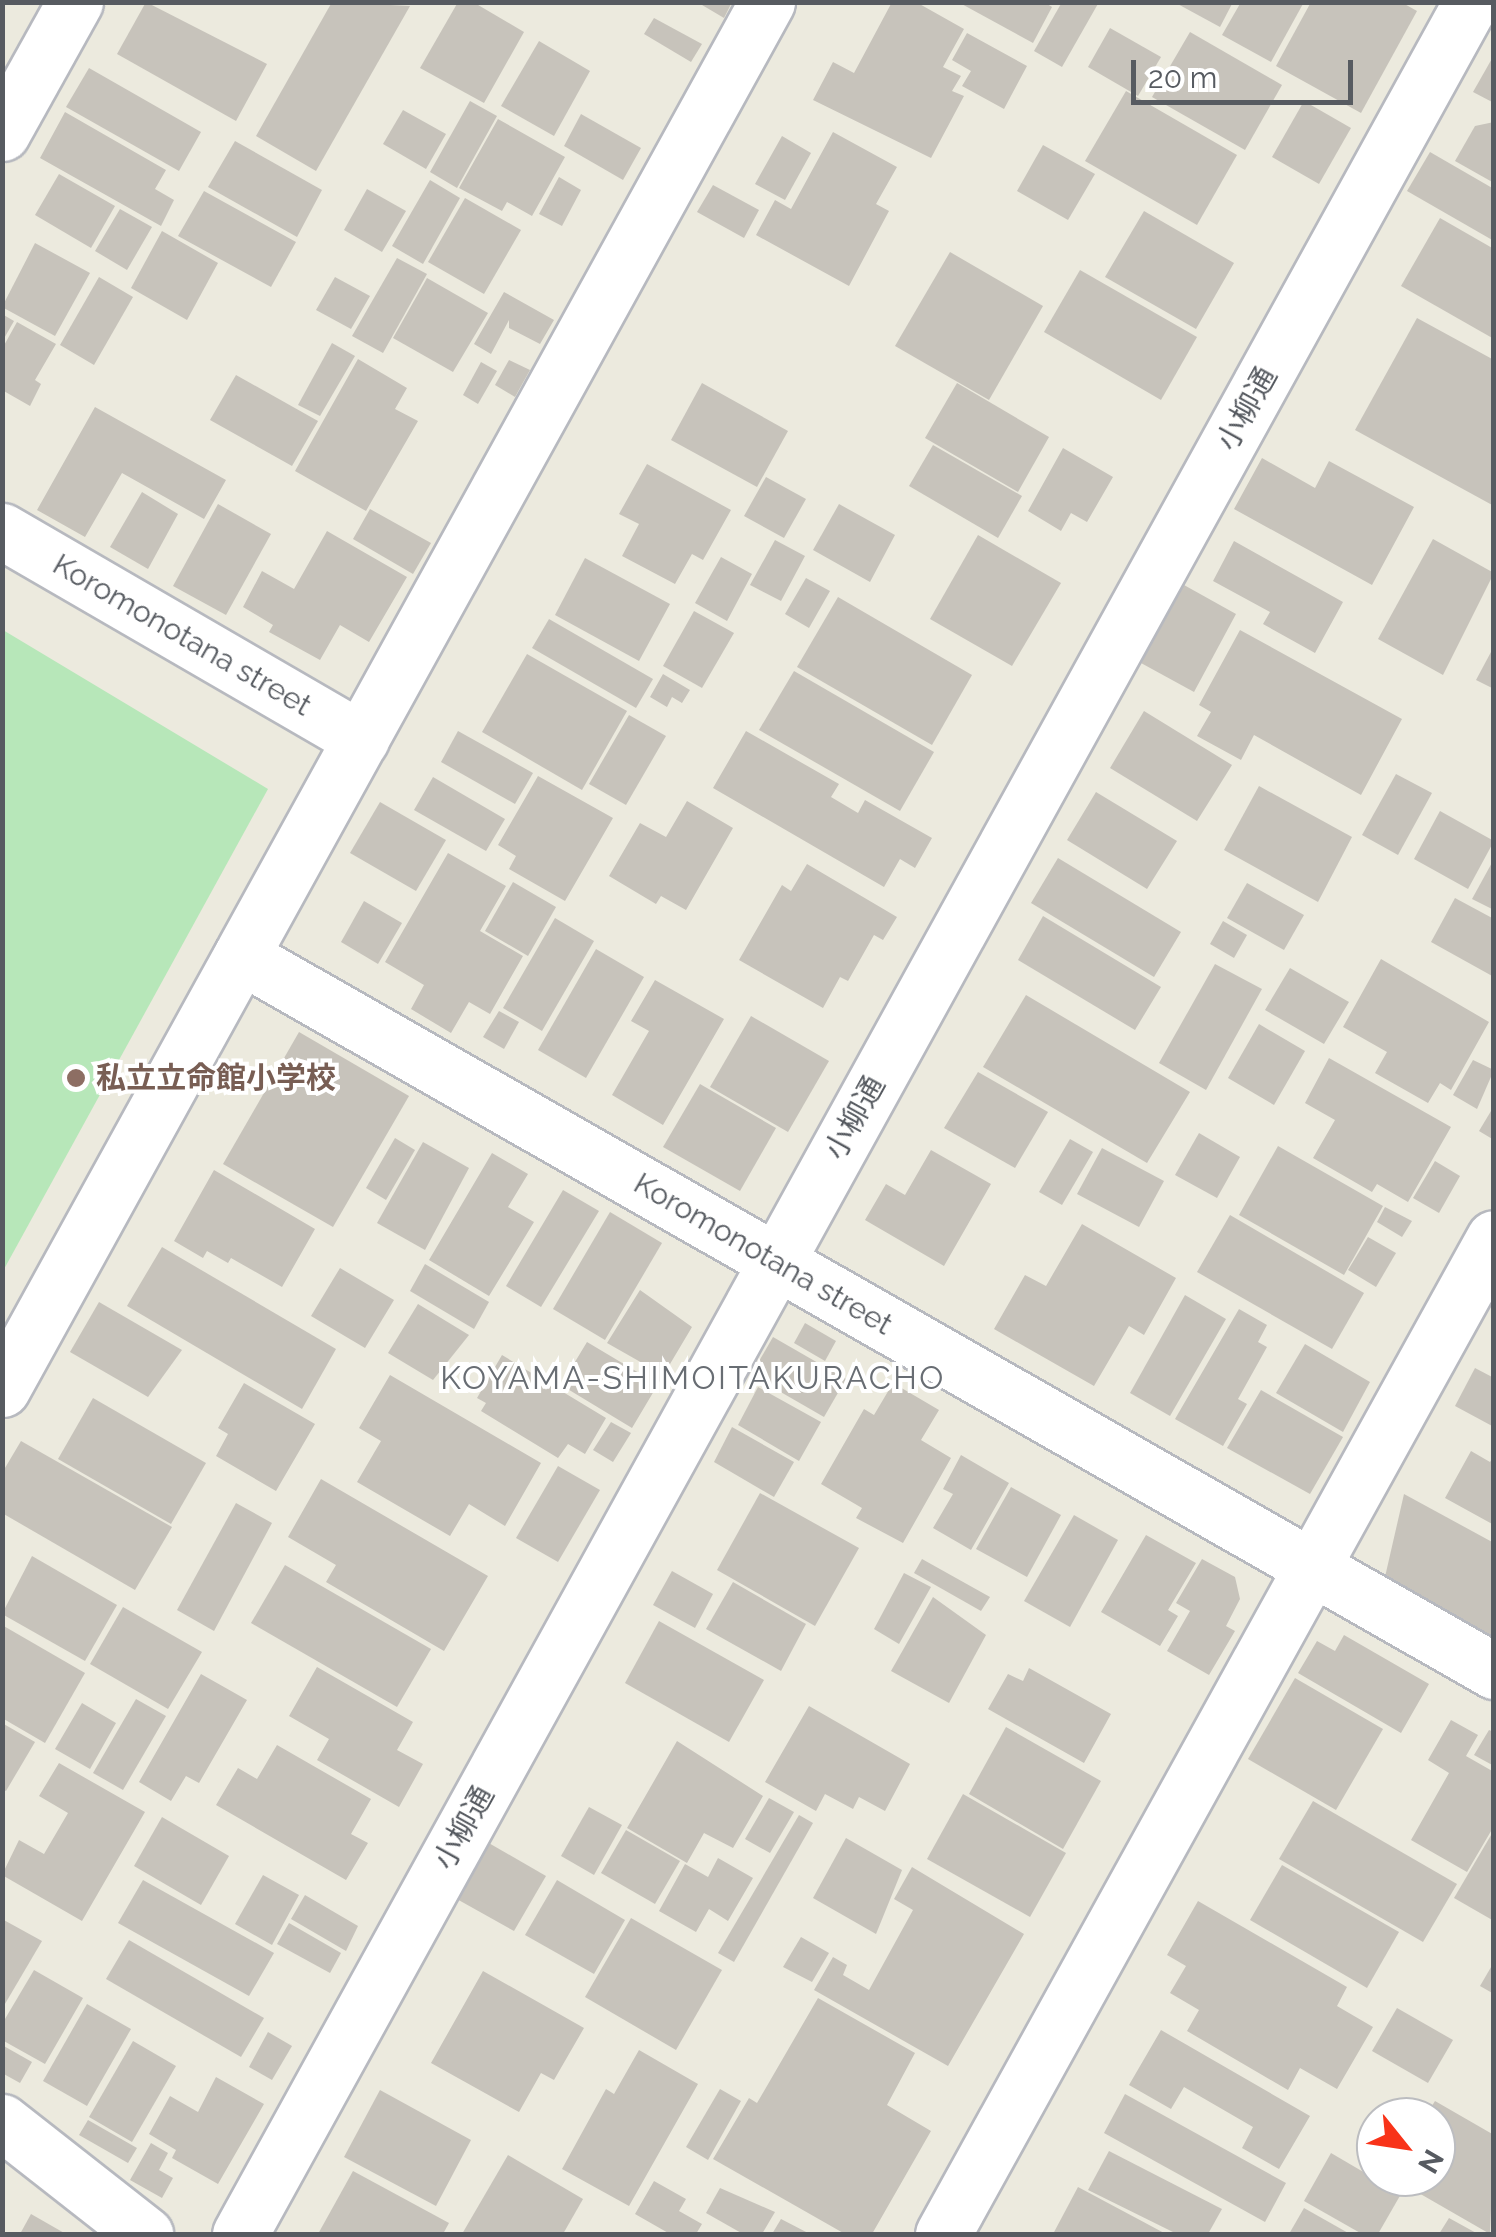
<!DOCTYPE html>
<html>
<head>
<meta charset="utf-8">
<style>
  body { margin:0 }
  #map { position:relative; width:1496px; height:2237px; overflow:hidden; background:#eceade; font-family:Raleway,"Noto Sans JP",sans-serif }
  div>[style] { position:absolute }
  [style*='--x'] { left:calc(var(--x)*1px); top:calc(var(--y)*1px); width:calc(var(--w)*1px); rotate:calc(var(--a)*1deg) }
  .green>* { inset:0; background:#b7e7b9 }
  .building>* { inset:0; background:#c7c3bb }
  .roads { filter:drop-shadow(2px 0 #b7b9bf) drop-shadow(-2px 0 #b7b9bf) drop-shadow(0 2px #b7b9bf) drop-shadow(0 -2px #b7b9bf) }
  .street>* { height:55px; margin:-27.5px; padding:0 27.5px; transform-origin:27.5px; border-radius:27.5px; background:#fff }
  .dots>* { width:28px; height:28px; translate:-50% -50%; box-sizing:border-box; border:5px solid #fff; border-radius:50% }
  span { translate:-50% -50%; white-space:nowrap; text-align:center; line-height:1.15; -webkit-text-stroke:8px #fff; paint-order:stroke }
  .street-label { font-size:30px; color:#575b61 }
  .education-label { font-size:30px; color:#785e54; font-weight:700 }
  .left { translate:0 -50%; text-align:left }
  .neighbourhood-label { font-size:32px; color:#686d73; letter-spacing:2.5px }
  .frame { position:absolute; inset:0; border:5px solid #575b61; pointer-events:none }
  .north { position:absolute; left:1356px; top:2097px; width:100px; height:100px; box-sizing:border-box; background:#fff; border:2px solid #bcbdc0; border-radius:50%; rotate:120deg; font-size:28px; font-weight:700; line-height:40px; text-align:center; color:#575b61 }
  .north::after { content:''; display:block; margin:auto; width:35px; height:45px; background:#f83319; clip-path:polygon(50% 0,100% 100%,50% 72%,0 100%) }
  .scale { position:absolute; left:1131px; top:60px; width:222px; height:45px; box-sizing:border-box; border:5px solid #575b61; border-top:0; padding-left:12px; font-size:30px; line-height:35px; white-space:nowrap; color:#575b61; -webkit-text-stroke:8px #fff; paint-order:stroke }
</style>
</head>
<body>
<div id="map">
  <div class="green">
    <div style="clip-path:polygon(3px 630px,268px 789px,3px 1271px)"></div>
  </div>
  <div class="building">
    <div style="clip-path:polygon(146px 2px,267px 64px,236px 121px,117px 54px)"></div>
    <div style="clip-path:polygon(332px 2px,410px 6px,316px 171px,256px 136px)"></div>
    <div style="clip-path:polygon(458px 2px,473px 2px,524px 32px,484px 103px,420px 68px)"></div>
    <div style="clip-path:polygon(697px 2px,732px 2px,724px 18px)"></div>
    <div style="clip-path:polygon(892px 2px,916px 2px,964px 29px,943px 67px,961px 76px,952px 91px,964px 96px,931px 158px,813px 100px,833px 62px,854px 73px)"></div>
    <div style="clip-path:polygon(958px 2px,1044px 2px,1052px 7px,1033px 43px)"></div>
    <div style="clip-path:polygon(1062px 2px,1099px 2px,1062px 67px,1034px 51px)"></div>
    <div style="clip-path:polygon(1174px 2px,1233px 2px,1220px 27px)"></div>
    <div style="clip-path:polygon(1241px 2px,1304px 2px,1271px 62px,1222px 35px)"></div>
    <div style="clip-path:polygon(1311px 2px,1401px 2px,1417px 11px,1361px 113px,1276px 66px)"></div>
    <div style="clip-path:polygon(654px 18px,702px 44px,691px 62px,644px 34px)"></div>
    <div style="clip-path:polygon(1110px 28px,1161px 57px,1138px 96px,1088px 67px)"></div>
    <div style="clip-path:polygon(1190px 32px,1282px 85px,1245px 150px,1152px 97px)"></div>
    <div style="clip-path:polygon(967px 33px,1027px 66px,1004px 109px,962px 86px,971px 71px,952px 60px)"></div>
    <div style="clip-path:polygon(539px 41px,590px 71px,554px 136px,501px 106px)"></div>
    <div style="clip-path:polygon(1494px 55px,1494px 103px,1473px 92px)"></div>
    <div style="clip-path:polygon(89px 68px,201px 132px,179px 171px,66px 107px)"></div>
    <div style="clip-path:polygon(1126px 91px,1237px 155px,1197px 225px,1085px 161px)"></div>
    <div style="clip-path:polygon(470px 101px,497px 116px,457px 188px,430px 172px)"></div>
    <div style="clip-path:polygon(1304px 101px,1351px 128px,1319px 184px,1272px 157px)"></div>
    <div style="clip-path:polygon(403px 110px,446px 134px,426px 169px,383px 144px)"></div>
    <div style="clip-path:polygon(65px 112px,166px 170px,155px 189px,174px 200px,161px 226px,40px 158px)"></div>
    <div style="clip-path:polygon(581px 114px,641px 148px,623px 180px,564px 146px)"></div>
    <div style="clip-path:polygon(498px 119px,565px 157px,532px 216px,507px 202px,502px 211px,459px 188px)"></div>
    <div style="clip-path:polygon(1494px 122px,1494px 183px,1455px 161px,1475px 126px)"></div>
    <div style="clip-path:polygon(833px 132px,897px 167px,876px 204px,889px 211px,849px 286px,756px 235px,775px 200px,791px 209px)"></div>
    <div style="clip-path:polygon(782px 136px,811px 153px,785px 200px,755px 184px)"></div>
    <div style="clip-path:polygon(235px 141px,322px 190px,297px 237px,208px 187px)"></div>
    <div style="clip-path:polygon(1043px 145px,1095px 174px,1068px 220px,1017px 191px)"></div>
    <div style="clip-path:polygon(1430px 152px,1494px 189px,1494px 241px,1407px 191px)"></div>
    <div style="clip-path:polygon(59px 174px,115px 206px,91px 248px,35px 215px)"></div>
    <div style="clip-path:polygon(559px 177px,581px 190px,562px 226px,539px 214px)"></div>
    <div style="clip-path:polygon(430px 180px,460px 198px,423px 264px,392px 246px)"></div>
    <div style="clip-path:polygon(713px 185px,759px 210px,744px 238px,697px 212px)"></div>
    <div style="clip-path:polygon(367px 189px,406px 211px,382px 252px,344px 230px)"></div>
    <div style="clip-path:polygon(204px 191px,296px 242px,271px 287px,178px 236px)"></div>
    <div style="clip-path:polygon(465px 198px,521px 230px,484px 294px,428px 262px)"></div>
    <div style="clip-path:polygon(120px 209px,152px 227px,127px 270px,95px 251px)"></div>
    <div style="clip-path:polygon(1144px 211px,1234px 263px,1196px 329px,1105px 277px)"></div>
    <div style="clip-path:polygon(1440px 218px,1494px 249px,1494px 339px,1401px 286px)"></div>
    <div style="clip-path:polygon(162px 231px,218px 263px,187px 320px,131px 288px)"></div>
    <div style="clip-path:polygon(35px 243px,90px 273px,55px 336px,2px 307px)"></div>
    <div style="clip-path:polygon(950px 252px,1043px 306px,989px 400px,895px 346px)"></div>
    <div style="clip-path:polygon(397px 258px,427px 274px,383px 353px,352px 336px)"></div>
    <div style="clip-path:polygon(1080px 270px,1197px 337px,1161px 400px,1044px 332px)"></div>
    <div style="clip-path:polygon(99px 277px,133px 297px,94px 365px,60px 345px)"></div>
    <div style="clip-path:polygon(335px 277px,370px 296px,351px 329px,316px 310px)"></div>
    <div style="clip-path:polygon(427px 278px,488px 313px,453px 372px,393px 338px)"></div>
    <div style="clip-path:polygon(504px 292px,554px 320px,540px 344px,509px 328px,509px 320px,491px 354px,474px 344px)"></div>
    <div style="clip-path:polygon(2px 314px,14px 321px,2px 342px)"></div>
    <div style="clip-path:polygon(1417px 318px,1494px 360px,1494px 506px,1355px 430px)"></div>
    <div style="clip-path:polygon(17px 322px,56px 344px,35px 380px,41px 384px,30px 406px,2px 390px,2px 349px)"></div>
    <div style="clip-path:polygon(332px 343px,355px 356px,320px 416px,298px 405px)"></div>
    <div style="clip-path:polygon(358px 359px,407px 388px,395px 409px,418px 421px,366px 511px,295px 471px)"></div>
    <div style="clip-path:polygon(509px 360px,530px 370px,515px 397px,495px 385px)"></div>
    <div style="clip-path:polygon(481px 362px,497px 371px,478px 404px,463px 395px)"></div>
    <div style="clip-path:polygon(236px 375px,318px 421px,292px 466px,210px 420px)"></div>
    <div style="clip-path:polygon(702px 383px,788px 431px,757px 487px,671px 440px)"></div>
    <div style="clip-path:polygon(957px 383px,1049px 437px,1018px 492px,925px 438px)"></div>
    <div style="clip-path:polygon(95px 407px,226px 480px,204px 519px,122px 473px,85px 537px,37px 510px)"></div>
    <div style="clip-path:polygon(933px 445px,1022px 496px,998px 538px,909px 486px)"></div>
    <div style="clip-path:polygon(1063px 448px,1113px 477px,1087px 522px,1071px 513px,1061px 531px,1028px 511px)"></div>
    <div style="clip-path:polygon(1262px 458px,1315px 488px,1329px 461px,1414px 507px,1372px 585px,1234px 509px)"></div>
    <div style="clip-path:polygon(647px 464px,731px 510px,703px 560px,692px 554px,675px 584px,622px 556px,639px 524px,619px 514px)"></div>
    <div style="clip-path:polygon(766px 477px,806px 499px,784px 538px,744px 516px)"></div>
    <div style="clip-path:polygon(142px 492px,178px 514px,148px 569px,110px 547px)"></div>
    <div style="clip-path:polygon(218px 504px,271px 534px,226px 615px,173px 586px)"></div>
    <div style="clip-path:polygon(839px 504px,895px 535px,870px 582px,813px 550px)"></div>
    <div style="clip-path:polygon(370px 509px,431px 543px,413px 574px,353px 539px)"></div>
    <div style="clip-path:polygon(327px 531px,407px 577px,369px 642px,340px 625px,320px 660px,269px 632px,273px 625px,243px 607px,262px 571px,294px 589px)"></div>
    <div style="clip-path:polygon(978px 535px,1061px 583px,1012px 666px,930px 619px)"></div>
    <div style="clip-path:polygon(1433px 539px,1494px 573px,1443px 675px,1378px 639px)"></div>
    <div style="clip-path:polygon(775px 540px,805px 556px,781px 601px,750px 585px)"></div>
    <div style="clip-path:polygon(1234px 541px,1343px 602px,1315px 653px,1263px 624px,1270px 612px,1213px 581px)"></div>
    <div style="clip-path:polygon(721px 557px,752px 574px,727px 621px,695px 603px)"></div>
    <div style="clip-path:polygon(585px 558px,670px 604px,639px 661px,555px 615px)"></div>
    <div style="clip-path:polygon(806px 578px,830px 591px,809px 628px,785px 614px)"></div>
    <div style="clip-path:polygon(1184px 585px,1236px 614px,1194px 692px,1141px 663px)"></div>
    <div style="clip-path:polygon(838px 597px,972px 675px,932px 745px,797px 667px)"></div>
    <div style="clip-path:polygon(694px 611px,734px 633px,702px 688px,663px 666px)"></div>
    <div style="clip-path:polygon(549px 619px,653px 679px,636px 708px,532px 648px)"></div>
    <div style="clip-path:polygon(1240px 630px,1402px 719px,1361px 795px,1254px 735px,1241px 760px,1197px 736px,1211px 712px,1199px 705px)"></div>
    <div style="clip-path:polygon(1491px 652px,1494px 653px,1494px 689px,1476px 680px)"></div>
    <div style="clip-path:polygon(527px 654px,627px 711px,582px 790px,482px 732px)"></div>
    <div style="clip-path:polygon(794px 671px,934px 752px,900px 811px,759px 730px)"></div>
    <div style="clip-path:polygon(663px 674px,690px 690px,682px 703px,672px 697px,667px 707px,650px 697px)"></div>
    <div style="clip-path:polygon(1144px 711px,1232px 765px,1197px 821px,1110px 768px)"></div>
    <div style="clip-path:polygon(629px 715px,666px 736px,626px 805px,589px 784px)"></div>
    <div style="clip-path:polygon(458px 731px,533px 773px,515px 804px,441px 762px)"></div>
    <div style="clip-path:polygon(746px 731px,839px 784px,831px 797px,858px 813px,865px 800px,932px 838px,915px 868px,900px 859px,884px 887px,713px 788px)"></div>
    <div style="clip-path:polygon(1396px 774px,1432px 793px,1398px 855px,1362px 835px)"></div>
    <div style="clip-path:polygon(538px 776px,613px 818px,565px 901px,509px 869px,516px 856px,498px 845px)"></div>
    <div style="clip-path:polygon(433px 777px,505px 819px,486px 851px,414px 810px)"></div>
    <div style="clip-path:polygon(1259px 786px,1352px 837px,1318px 902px,1224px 850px)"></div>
    <div style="clip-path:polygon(1096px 792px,1177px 841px,1147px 889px,1067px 840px)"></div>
    <div style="clip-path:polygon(687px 801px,733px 828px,686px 910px,661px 896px,656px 904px,609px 876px,640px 823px,666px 837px)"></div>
    <div style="clip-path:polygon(380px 802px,446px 840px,416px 891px,350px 853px)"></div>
    <div style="clip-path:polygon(1440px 811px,1494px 841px,1468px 889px,1414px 859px)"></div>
    <div style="clip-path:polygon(448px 853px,506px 886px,480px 931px,523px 956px,490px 1014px,469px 1002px,451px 1033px,411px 1009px,424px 985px,385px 962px)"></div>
    <div style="clip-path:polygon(1058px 858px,1181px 932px,1154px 977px,1031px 903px)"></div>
    <div style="clip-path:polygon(1494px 859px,1494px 910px,1472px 899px)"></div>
    <div style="clip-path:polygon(807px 864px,897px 917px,883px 940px,874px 935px,848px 981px,840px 977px,823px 1008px,739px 960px,782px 885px,791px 891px)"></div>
    <div style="clip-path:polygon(513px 882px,556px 907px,528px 956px,485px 931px)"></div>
    <div style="clip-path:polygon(1247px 883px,1304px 915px,1284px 950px,1227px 918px)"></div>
    <div style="clip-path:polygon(1455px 898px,1494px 919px,1494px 977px,1431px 942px)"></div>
    <div style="clip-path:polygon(364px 901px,402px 923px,378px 964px,341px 942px)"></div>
    <div style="clip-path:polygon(1043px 916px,1161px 987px,1135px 1030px,1018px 960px)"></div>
    <div style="clip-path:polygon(555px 918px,594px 941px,542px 1031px,503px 1008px)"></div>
    <div style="clip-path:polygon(1223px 921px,1247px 935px,1234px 958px,1210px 944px)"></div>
    <div style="clip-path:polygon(596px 949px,644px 977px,586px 1078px,538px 1050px)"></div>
    <div style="clip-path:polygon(1381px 959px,1489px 1022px,1451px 1090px,1440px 1083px,1428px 1103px,1375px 1073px,1387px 1052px,1343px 1027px)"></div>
    <div style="clip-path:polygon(1215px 964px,1262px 989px,1206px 1090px,1159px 1063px)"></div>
    <div style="clip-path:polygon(1290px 968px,1349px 1002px,1324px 1044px,1265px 1010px)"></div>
    <div style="clip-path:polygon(655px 980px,724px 1019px,663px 1125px,612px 1095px,649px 1031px,631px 1021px)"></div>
    <div style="clip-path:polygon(1026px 995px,1190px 1092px,1147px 1163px,983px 1067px)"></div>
    <div style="clip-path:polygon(499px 1011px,519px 1022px,504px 1049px,483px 1037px)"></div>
    <div style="clip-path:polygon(751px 1016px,829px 1061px,788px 1132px,710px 1087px)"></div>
    <div style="clip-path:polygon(1259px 1024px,1305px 1051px,1274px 1105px,1228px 1078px)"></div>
    <div style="clip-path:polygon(299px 1032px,409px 1096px,333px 1227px,223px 1164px)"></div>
    <div style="clip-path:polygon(1329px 1058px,1451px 1127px,1408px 1202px,1377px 1184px,1372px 1192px,1313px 1158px,1335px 1120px,1305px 1103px)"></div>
    <div style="clip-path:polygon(1473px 1060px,1494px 1070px,1477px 1109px,1453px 1095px)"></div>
    <div style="clip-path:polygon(978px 1072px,1048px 1112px,1015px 1168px,944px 1128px)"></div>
    <div style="clip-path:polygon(700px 1084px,776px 1128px,740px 1191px,663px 1147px)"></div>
    <div style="clip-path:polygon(1494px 1106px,1494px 1140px,1479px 1131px)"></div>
    <div style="clip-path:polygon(1199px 1133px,1240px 1157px,1217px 1198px,1175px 1175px)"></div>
    <div style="clip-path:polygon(395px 1138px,415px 1150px,386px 1200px,366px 1188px)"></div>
    <div style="clip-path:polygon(1070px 1139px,1093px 1152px,1062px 1205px,1039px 1192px)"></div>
    <div style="clip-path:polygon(423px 1142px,469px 1168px,425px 1250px,377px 1223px)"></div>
    <div style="clip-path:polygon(1278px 1146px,1383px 1206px,1344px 1275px,1239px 1215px)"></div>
    <div style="clip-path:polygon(1102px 1148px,1164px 1181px,1139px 1227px,1077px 1194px)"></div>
    <div style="clip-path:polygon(931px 1150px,991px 1184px,944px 1266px,865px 1220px,886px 1184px,905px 1195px)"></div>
    <div style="clip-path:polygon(492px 1153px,528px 1174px,508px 1207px,534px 1222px,489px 1296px,429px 1260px)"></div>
    <div style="clip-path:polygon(1435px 1161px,1460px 1176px,1439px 1213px,1413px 1198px)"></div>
    <div style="clip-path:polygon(214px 1170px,315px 1229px,282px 1287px,231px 1258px,228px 1263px,207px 1251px,203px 1258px,174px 1241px)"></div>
    <div style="clip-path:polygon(563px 1190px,599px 1211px,541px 1307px,506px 1286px)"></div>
    <div style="clip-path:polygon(1385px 1207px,1412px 1221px,1402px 1237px,1377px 1222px)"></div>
    <div style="clip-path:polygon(610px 1212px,662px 1243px,605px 1340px,553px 1309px)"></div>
    <div style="clip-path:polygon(1230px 1215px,1364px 1293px,1332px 1349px,1197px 1272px)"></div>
    <div style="clip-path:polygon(1082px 1224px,1176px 1278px,1144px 1335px,1129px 1326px,1094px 1386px,994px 1329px,1025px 1275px,1046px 1286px)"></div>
    <div style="clip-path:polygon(1368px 1237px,1396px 1253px,1376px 1287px,1348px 1270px)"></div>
    <div style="clip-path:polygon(162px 1247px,336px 1349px,302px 1409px,127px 1306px)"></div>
    <div style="clip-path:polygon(425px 1264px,489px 1302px,474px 1329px,410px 1291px)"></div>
    <div style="clip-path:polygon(340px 1268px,394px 1300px,365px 1348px,311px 1316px)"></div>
    <div style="clip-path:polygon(640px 1290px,692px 1327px,632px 1428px,561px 1385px,587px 1342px,639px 1373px,644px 1364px,607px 1343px)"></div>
    <div style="clip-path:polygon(1185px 1295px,1226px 1319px,1170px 1416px,1130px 1393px)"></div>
    <div style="clip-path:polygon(99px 1302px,182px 1350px,148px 1397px,70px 1352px)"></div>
    <div style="clip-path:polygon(418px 1304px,469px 1335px,433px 1380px,388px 1353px)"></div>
    <div style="clip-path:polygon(1239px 1309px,1267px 1325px,1258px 1342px,1267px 1347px,1238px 1399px,1247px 1404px,1223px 1446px,1175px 1419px)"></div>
    <div style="clip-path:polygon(805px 1323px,836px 1341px,825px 1361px,794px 1343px)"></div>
    <div style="clip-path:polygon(773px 1337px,846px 1379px,824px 1417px,751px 1375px)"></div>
    <div style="clip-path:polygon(1305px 1344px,1370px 1382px,1343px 1432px,1276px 1393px)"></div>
    <div style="clip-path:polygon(502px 1355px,606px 1418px,585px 1454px,568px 1444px,558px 1458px,481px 1411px,486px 1403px,477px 1398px)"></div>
    <div style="clip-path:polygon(1475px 1368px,1494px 1378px,1494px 1427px,1455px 1406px)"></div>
    <div style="clip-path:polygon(390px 1375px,541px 1463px,505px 1526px,469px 1504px,450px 1536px,357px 1482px,381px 1441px,359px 1428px)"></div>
    <div style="clip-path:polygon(244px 1383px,315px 1424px,276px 1491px,216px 1456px,228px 1434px,218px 1428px)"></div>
    <div style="clip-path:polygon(893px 1383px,939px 1410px,921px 1440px,951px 1458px,903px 1543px,856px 1518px,862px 1508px,821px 1484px,864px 1409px,874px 1415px)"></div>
    <div style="clip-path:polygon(758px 1387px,821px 1422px,799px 1461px,738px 1425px)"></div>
    <div style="clip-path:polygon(1261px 1390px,1343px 1437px,1310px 1494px,1227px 1448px)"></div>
    <div style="clip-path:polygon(93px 1398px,206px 1463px,171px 1524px,58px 1459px)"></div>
    <div style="clip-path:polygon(611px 1422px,631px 1433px,613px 1462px,593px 1450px)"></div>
    <div style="clip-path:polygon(732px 1427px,794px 1462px,774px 1497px,714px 1462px)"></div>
    <div style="clip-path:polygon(21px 1441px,172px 1527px,135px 1590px,2px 1513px,2px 1473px)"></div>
    <div style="clip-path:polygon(1471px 1451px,1490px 1462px,1494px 1456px,1494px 1525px,1445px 1498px)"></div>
    <div style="clip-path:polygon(961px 1455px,1009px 1483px,971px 1550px,933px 1528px,953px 1494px,943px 1489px)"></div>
    <div style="clip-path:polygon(558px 1466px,600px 1490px,558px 1562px,516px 1538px)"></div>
    <div style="clip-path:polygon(321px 1479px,488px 1576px,444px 1651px,326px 1582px,336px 1565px,288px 1537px)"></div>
    <div style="clip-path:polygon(1011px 1487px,1061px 1515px,1027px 1577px,976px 1549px)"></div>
    <div style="clip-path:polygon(760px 1493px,859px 1548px,815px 1626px,717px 1570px)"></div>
    <div style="clip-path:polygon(1404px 1494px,1494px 1543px,1494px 1638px,1385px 1577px)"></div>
    <div style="clip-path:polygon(236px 1503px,272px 1523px,214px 1631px,177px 1610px)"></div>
    <div style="clip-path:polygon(1074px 1515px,1118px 1540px,1070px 1627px,1024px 1601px)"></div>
    <div style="clip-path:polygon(1146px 1535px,1196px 1563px,1168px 1610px,1178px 1616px,1160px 1646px,1101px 1612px)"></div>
    <div style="clip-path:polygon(32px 1556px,117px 1605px,85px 1661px,2px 1614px)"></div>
    <div style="clip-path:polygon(922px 1559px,990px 1597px,981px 1611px,914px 1573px)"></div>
    <div style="clip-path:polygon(1202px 1559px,1235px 1577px,1240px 1599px,1226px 1626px,1235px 1631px,1209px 1675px,1167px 1651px,1190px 1611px,1176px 1603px)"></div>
    <div style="clip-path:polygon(285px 1565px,431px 1649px,397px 1707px,251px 1623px)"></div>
    <div style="clip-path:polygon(672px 1571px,713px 1594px,695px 1628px,653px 1605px)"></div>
    <div style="clip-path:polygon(904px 1573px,931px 1587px,899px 1644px,874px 1629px)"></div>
    <div style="clip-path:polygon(733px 1582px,806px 1624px,781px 1671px,706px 1629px)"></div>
    <div style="clip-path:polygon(933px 1597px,986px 1635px,949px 1703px,891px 1671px)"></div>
    <div style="clip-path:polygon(123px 1607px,202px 1652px,168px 1709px,90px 1664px)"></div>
    <div style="clip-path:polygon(659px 1621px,764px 1680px,729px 1742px,625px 1683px)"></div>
    <div style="clip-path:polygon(2px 1625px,85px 1673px,45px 1743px,2px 1718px)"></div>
    <div style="clip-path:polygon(1344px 1635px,1429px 1684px,1401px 1733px,1298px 1673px,1317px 1641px,1335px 1651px)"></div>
    <div style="clip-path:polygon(317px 1667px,413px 1722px,397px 1750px,423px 1764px,399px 1807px,317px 1760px,329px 1739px,289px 1716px)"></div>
    <div style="clip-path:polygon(1029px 1668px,1111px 1714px,1084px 1763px,988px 1709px,1008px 1674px,1023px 1681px)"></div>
    <div style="clip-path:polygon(201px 1674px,247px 1700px,199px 1783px,186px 1776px,171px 1801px,139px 1782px)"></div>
    <div style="clip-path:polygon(1295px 1678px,1383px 1729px,1336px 1810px,1248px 1759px)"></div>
    <div style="clip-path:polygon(136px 1699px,166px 1716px,123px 1790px,93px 1773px)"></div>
    <div style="clip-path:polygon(82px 1703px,116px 1723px,90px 1769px,55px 1749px)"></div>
    <div style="clip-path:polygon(809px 1706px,910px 1764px,885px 1811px,859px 1797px,853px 1809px,825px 1794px,816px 1811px,765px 1782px)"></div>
    <div style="clip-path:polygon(1451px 1720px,1478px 1735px,1466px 1756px,1494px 1772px,1494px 1826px,1467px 1872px,1411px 1840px,1449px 1773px,1428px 1760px)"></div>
    <div style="clip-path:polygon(2px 1723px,35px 1742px,6px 1791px,2px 1789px)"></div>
    <div style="clip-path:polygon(1006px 1727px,1101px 1781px,1063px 1849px,969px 1794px)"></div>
    <div style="clip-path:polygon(1489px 1730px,1494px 1732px,1494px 1766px,1474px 1755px)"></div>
    <div style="clip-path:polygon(677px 1741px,763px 1796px,733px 1848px,704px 1833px,687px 1863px,627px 1828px)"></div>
    <div style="clip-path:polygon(277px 1745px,371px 1799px,351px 1834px,368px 1843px,346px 1880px,216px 1805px,238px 1768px,257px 1779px)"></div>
    <div style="clip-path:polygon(59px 1763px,145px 1812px,82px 1921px,2px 1875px,19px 1840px,44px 1854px,68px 1813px,39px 1796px)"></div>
    <div style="clip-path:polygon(963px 1794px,1066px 1853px,1030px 1917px,927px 1859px)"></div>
    <div style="clip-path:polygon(769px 1798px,794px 1812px,770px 1853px,745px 1839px)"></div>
    <div style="clip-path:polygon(1313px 1801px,1457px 1884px,1423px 1942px,1279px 1859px)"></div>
    <div style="clip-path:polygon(589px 1807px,622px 1825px,594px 1875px,561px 1856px)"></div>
    <div style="clip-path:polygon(799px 1815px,813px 1823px,734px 1962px,718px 1953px)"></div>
    <div style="clip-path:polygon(162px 1817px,229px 1856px,201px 1905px,134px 1866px)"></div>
    <div style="clip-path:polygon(626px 1830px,680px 1861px,655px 1904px,601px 1873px)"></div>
    <div style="clip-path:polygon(1494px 1830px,1494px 1921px,1454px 1898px)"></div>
    <div style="clip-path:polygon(846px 1838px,902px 1870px,876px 1934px,813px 1898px)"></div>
    <div style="clip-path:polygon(487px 1842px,546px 1876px,514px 1931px,455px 1898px)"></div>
    <div style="clip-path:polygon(718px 1858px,753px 1878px,728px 1921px,709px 1909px,696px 1932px,659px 1911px,685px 1864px,708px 1877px)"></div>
    <div style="clip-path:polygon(1282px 1865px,1399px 1932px,1367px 1988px,1250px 1920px)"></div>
    <div style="clip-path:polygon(912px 1867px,1024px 1934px,948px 2066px,814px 1990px,833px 1957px,847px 1965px,843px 1975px,869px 1990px,913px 1910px,894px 1899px)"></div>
    <div style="clip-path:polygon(263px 1875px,299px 1895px,272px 1945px,235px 1924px)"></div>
    <div style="clip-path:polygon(143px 1880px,274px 1953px,249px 1996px,118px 1923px)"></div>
    <div style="clip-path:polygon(557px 1880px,625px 1920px,594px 1974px,525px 1935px)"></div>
    <div style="clip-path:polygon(305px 1895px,358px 1926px,346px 1951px,291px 1919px)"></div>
    <div style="clip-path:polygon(1198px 1901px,1347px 1987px,1337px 2006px,1373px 2027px,1337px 2089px,1300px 2068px,1288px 2090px,1187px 2031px,1199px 2010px,1170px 1993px,1186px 1966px,1167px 1955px)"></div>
    <div style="clip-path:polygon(631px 1918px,722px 1970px,676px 2050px,585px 1997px)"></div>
    <div style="clip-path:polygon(2px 1919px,42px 1941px,2px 2009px)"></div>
    <div style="clip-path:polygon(289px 1923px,341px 1953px,330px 1973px,277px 1944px)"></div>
    <div style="clip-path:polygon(801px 1937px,829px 1953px,812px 1982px,783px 1967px)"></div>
    <div style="clip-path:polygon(129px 1940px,264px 2018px,241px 2057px,106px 1979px)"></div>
    <div style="clip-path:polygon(1494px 1962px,1494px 1994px,1480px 1986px)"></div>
    <div style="clip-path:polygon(34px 1970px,83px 1998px,45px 2064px,2px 2040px,2px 2024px)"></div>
    <div style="clip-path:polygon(483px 1971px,584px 2028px,554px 2080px,541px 2073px,519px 2112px,431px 2063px)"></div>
    <div style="clip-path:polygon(818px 1998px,915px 2053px,887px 2105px,931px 2131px,872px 2234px,845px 2234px,713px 2159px,749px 2098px,757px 2103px)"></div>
    <div style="clip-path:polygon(87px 2004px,131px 2029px,87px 2106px,43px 2081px)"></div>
    <div style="clip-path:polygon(1397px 2008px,1453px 2040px,1428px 2083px,1372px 2051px)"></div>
    <div style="clip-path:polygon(1161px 2030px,1310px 2116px,1279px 2169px,1242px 2148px,1253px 2127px,1184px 2087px,1171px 2109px,1129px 2085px)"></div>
    <div style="clip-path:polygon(268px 2032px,292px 2046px,272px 2080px,249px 2067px)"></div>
    <div style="clip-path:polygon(133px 2041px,176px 2066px,132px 2142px,89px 2117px)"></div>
    <div style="clip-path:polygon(2px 2045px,32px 2062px,20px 2083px,2px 2073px)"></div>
    <div style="clip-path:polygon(639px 2050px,698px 2084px,629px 2206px,562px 2169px,606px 2089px,614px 2094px)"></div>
    <div style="clip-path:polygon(216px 2077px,264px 2104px,218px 2184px,172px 2158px,176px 2150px,149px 2134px,170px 2096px,198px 2112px)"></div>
    <div style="clip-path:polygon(720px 2089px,741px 2101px,708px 2160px,686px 2147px)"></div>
    <div style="clip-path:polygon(380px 2090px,471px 2140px,436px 2206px,344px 2157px)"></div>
    <div style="clip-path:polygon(1125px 2094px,1286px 2183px,1265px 2222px,1104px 2133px)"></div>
    <div style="clip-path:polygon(1435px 2101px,1494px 2135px,1490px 2234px,1391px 2177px,1436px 2177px,1436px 2117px,1425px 2117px)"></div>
    <div style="clip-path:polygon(88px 2120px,137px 2148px,128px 2163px,79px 2135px)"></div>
    <div style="clip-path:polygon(151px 2143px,168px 2153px,159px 2170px,173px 2178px,162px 2198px,130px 2180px)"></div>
    <div style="clip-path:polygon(1109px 2151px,1222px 2209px,1208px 2234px,1177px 2234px,1088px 2190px)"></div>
    <div style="clip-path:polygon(1331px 2153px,1401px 2194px,1378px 2234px,1362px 2234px,1304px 2201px)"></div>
    <div style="clip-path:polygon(508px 2155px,583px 2199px,563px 2234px,462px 2234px)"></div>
    <div style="clip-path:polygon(353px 2171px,449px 2223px,443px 2234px,318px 2234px)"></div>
    <div style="clip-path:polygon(654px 2181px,686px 2199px,679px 2211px,702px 2224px,696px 2234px,670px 2234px,635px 2214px)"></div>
    <div style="clip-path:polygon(1078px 2187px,1166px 2234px,1053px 2234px)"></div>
    <div style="clip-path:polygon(720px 2188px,775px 2212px,762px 2234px,743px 2234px,706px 2213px)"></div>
    <div style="clip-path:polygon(1304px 2208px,1350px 2234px,1289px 2234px)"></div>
    <div style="clip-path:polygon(31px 2214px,66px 2234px,20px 2234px)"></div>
    <div style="clip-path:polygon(1449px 2218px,1478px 2234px,1439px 2234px)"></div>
    <div style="clip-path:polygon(781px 2219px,810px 2234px,772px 2234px)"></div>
  </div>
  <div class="roads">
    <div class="street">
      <div style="--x:2;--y:133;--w:150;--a:-60.9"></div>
      <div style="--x:2;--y:531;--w:415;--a:30.1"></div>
      <div style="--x:241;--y:956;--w:1443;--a:29.71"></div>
      <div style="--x:2;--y:1389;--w:1584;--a:-61.12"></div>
      <div style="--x:2;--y:2122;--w:182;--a:38.1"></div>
      <div style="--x:240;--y:2234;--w:2549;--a:-61.12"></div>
      <div style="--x:943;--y:2234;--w:1138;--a:-61.05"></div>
    </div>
  </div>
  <div class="dots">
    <div style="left:76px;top:1078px;background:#8d6e63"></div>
  </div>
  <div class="street-label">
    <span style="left:1247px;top:409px;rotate:-61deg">小柳通</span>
    <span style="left:182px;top:635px;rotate:30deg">Koromonotana street</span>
    <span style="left:855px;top:1118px;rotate:-61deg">小柳通</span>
    <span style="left:763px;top:1254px;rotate:30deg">Koromonotana street</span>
    <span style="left:464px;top:1828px;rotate:-61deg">小柳通</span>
  </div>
  <div class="education-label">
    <span class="left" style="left:96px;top:1078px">私立立命館小学校</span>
  </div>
  <div class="neighbourhood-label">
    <span style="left:693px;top:1378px">KOYAMA-SHIMOITAKURACHO</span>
  </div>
  <div class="frame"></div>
  <div class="north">N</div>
  <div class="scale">20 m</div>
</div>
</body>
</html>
